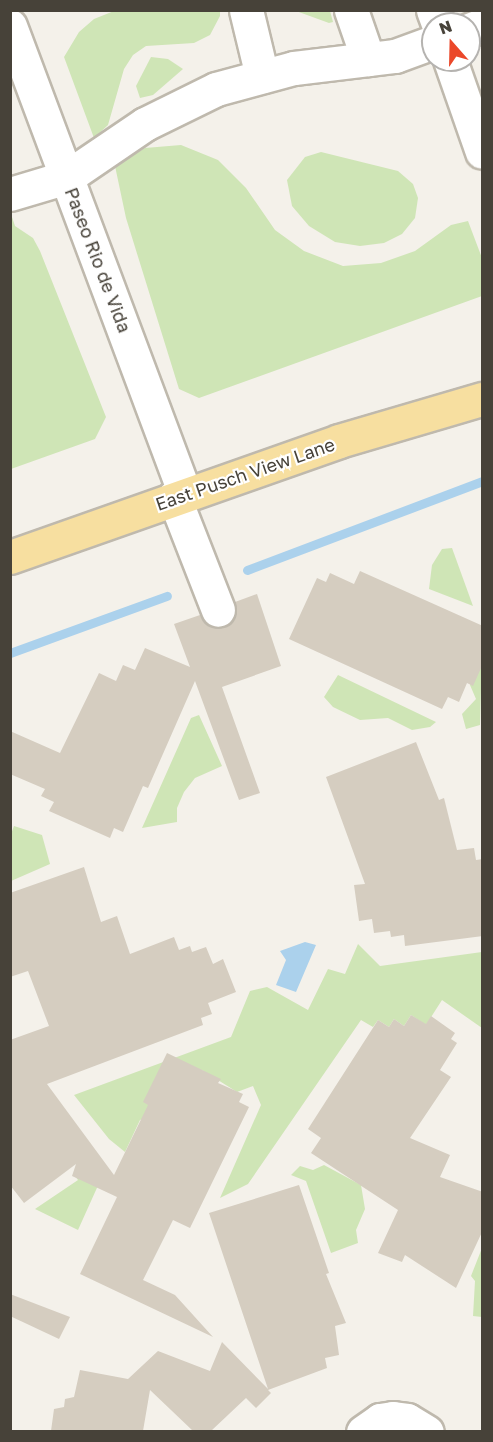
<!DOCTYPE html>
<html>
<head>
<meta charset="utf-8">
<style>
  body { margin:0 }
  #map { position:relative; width:493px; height:1442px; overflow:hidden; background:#f4f1ea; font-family:"Golos Text",sans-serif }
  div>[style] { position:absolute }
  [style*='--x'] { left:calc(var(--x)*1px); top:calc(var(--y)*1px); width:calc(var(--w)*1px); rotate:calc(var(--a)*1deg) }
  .green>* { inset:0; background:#cfe5b6 }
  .water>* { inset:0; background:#abd1ec }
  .stream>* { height:9px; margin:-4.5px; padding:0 4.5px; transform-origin:4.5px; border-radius:4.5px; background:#abd1ec }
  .building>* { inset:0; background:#d5cdc0 }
  .roads { filter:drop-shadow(2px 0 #bfb9ad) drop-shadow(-2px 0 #bfb9ad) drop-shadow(0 2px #bfb9ad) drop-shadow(0 -2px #bfb9ad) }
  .minor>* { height:33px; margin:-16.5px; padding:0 16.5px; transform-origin:16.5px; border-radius:16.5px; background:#fff }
  .major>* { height:33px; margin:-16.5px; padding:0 16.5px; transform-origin:16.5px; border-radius:16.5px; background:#f7dfa0 }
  span { translate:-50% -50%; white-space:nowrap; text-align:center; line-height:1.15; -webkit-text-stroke:4.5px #fff; paint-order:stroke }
  .street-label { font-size:18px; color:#474239 }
  .frame { position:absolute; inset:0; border:12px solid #474239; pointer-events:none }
  .north { position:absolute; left:421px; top:12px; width:60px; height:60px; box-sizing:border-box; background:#fff; border:2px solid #b5b3b0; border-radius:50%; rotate:340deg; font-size:16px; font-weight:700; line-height:24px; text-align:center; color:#474239 }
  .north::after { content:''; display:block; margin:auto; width:21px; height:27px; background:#eb482a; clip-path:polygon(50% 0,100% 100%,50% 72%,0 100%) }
</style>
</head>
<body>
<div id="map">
  <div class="green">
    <div style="clip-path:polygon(114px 11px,220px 11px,220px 16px,210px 35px,194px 43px,146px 46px,133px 55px,124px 69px,108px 125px,94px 138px,64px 57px,79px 32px,94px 19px)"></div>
    <div style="clip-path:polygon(296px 11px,330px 11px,333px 22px,329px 23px)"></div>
    <div style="clip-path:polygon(151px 57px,168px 59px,183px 69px,153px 95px,140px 98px,136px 86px)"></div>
    <div style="clip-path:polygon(181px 145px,218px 160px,246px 188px,275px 230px,304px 251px,343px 266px,381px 263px,415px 251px,451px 225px,468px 221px,482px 258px,482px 296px,199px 398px,179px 389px,126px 218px,115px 166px,145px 148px)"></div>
    <div style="clip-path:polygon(321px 152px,398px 171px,413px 184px,418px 198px,415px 218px,402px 234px,384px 243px,360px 246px,335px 242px,309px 226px,292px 206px,287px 180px,305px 157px)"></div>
    <div style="clip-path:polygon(10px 211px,15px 226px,33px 238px,40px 251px,106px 417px,95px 439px,11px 469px)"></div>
    <div style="clip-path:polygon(452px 548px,473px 606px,429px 589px,432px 565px,442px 549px)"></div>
    <div style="clip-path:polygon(482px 652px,480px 725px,466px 729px,462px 714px,476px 699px,470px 685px)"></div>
    <div style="clip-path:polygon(338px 675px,436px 722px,430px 727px,412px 730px,388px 718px,360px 720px,333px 707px,324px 697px)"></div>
    <div style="clip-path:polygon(199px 715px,222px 766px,195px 778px,184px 792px,177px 808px,177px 822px,142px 828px,191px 718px)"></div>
    <div style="clip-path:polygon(14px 826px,42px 835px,50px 864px,11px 881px,11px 834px)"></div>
    <div style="clip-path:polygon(358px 944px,380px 966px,482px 952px,482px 1028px,442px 1000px,426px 1025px,411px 1015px,404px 1026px,394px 1019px,389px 1027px,378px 1020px,373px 1027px,361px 1020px,248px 1184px,220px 1198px,261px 1105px,253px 1086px,237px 1092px,202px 1070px,163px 1112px,140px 1120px,125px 1152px,109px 1139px,74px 1095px,231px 1037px,250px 991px,267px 987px,308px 1010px,328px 969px,345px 974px)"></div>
    <div style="clip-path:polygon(324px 1165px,361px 1185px,365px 1209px,356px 1230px,358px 1243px,331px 1253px,306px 1181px,291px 1175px,300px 1166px,313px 1170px)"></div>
    <div style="clip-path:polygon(105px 1170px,78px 1230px,35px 1209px,78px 1180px,75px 1176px)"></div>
    <div style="clip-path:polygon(482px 1248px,482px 1317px,473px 1316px,475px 1281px,471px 1276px)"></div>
  </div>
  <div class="water">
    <div style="clip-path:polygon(305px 942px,316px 945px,296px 992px,276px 985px,286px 960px,280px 951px)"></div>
  </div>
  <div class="stream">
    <div style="--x:247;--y:570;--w:251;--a:-20.7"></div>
    <div style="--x:10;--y:653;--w:167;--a:-20"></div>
  </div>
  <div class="building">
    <div style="clip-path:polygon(360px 571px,483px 626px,482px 666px,473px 686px,467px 683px,459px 702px,448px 697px,442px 709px,289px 639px,317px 578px,326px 582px,330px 573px,354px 584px)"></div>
    <div style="clip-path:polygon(257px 594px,281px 666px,222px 687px,260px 793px,239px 800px,195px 681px,148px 788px,143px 786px,123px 832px,114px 828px,110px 838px,49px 811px,54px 802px,41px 796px,45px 789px,10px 774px,10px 731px,60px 753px,99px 673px,116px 681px,123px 665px,135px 670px,145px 648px,190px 667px,174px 624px,200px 615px,207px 625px,224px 628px,236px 613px,235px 602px)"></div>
    <div style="clip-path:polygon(416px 742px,439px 800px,444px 798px,457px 850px,474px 848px,476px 860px,483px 859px,483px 936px,405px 946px,404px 935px,391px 937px,390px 931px,374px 933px,372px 919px,359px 921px,354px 885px,365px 884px,326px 777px)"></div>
    <div style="clip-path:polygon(84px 867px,101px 922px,117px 916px,130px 954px,174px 937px,179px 950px,190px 946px,192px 952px,206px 947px,213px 964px,223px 959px,236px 992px,208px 1003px,212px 1014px,201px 1018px,203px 1025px,47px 1084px,114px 1175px,148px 1105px,143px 1102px,167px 1053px,221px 1079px,218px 1083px,243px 1094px,239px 1102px,249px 1107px,190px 1228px,173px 1220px,143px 1280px,175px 1295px,213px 1337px,80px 1274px,117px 1197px,72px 1176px,76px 1164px,24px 1203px,10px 1185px,10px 1040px,49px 1026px,28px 971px,10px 977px,10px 893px)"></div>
    <div style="clip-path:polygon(411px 1015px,426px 1024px,431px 1016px,455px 1033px,451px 1039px,457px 1043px,440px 1070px,451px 1077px,410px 1138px,450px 1155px,440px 1177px,483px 1192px,483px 1230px,456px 1288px,405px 1255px,402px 1262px,378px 1253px,398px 1210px,311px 1153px,321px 1138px,308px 1129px,378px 1020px,389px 1027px,394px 1019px,404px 1026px)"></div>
    <div style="clip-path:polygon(299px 1185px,329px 1273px,326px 1274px,346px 1323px,335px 1326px,339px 1355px,325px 1358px,327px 1368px,268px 1390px,271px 1393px,256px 1408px,246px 1398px,211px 1431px,193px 1431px,150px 1390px,143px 1431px,51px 1431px,54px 1409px,64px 1407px,65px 1399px,74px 1397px,80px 1370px,128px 1379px,158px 1351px,210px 1371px,222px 1342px,268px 1389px,209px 1213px)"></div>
    <div style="clip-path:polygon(10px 1294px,70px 1317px,59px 1339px,10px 1316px)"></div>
  </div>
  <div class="roads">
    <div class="minor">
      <div style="--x:246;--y:10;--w:68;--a:76.4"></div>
      <div style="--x:351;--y:10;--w:52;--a:70.9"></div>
      <div style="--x:433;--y:10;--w:15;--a:70"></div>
      <div style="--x:10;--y:26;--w:499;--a:69.5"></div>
      <div style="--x:469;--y:30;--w:14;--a:-21"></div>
      <div style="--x:450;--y:60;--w:97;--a:70.8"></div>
      <div style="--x:10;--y:194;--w:59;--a:-16.6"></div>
      <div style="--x:67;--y:177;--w:94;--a:-34.2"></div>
      <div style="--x:145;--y:124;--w:79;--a:-26.2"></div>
      <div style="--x:216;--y:89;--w:81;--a:-15.1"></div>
      <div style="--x:294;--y:68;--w:102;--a:-6.8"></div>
      <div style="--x:395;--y:56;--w:40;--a:-20.2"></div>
      <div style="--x:174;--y:497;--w:121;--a:68.7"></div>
      <div style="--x:363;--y:1432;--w:21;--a:-35"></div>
      <div style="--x:380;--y:1420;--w:13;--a:-9"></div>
      <div style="--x:393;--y:1418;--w:14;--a:8"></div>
      <div style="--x:407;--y:1420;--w:23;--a:31"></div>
    </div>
    <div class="major">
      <div style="--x:10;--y:557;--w:349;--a:-19.4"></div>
      <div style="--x:339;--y:441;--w:149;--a:-16.4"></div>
    </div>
  </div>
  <div class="street-label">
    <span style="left:98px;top:260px;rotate:69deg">Paseo Rio de Vida</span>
    <span style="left:245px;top:474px;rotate:-19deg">East Pusch View Lane</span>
  </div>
  <div class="frame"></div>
  <div class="north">N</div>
</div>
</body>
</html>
